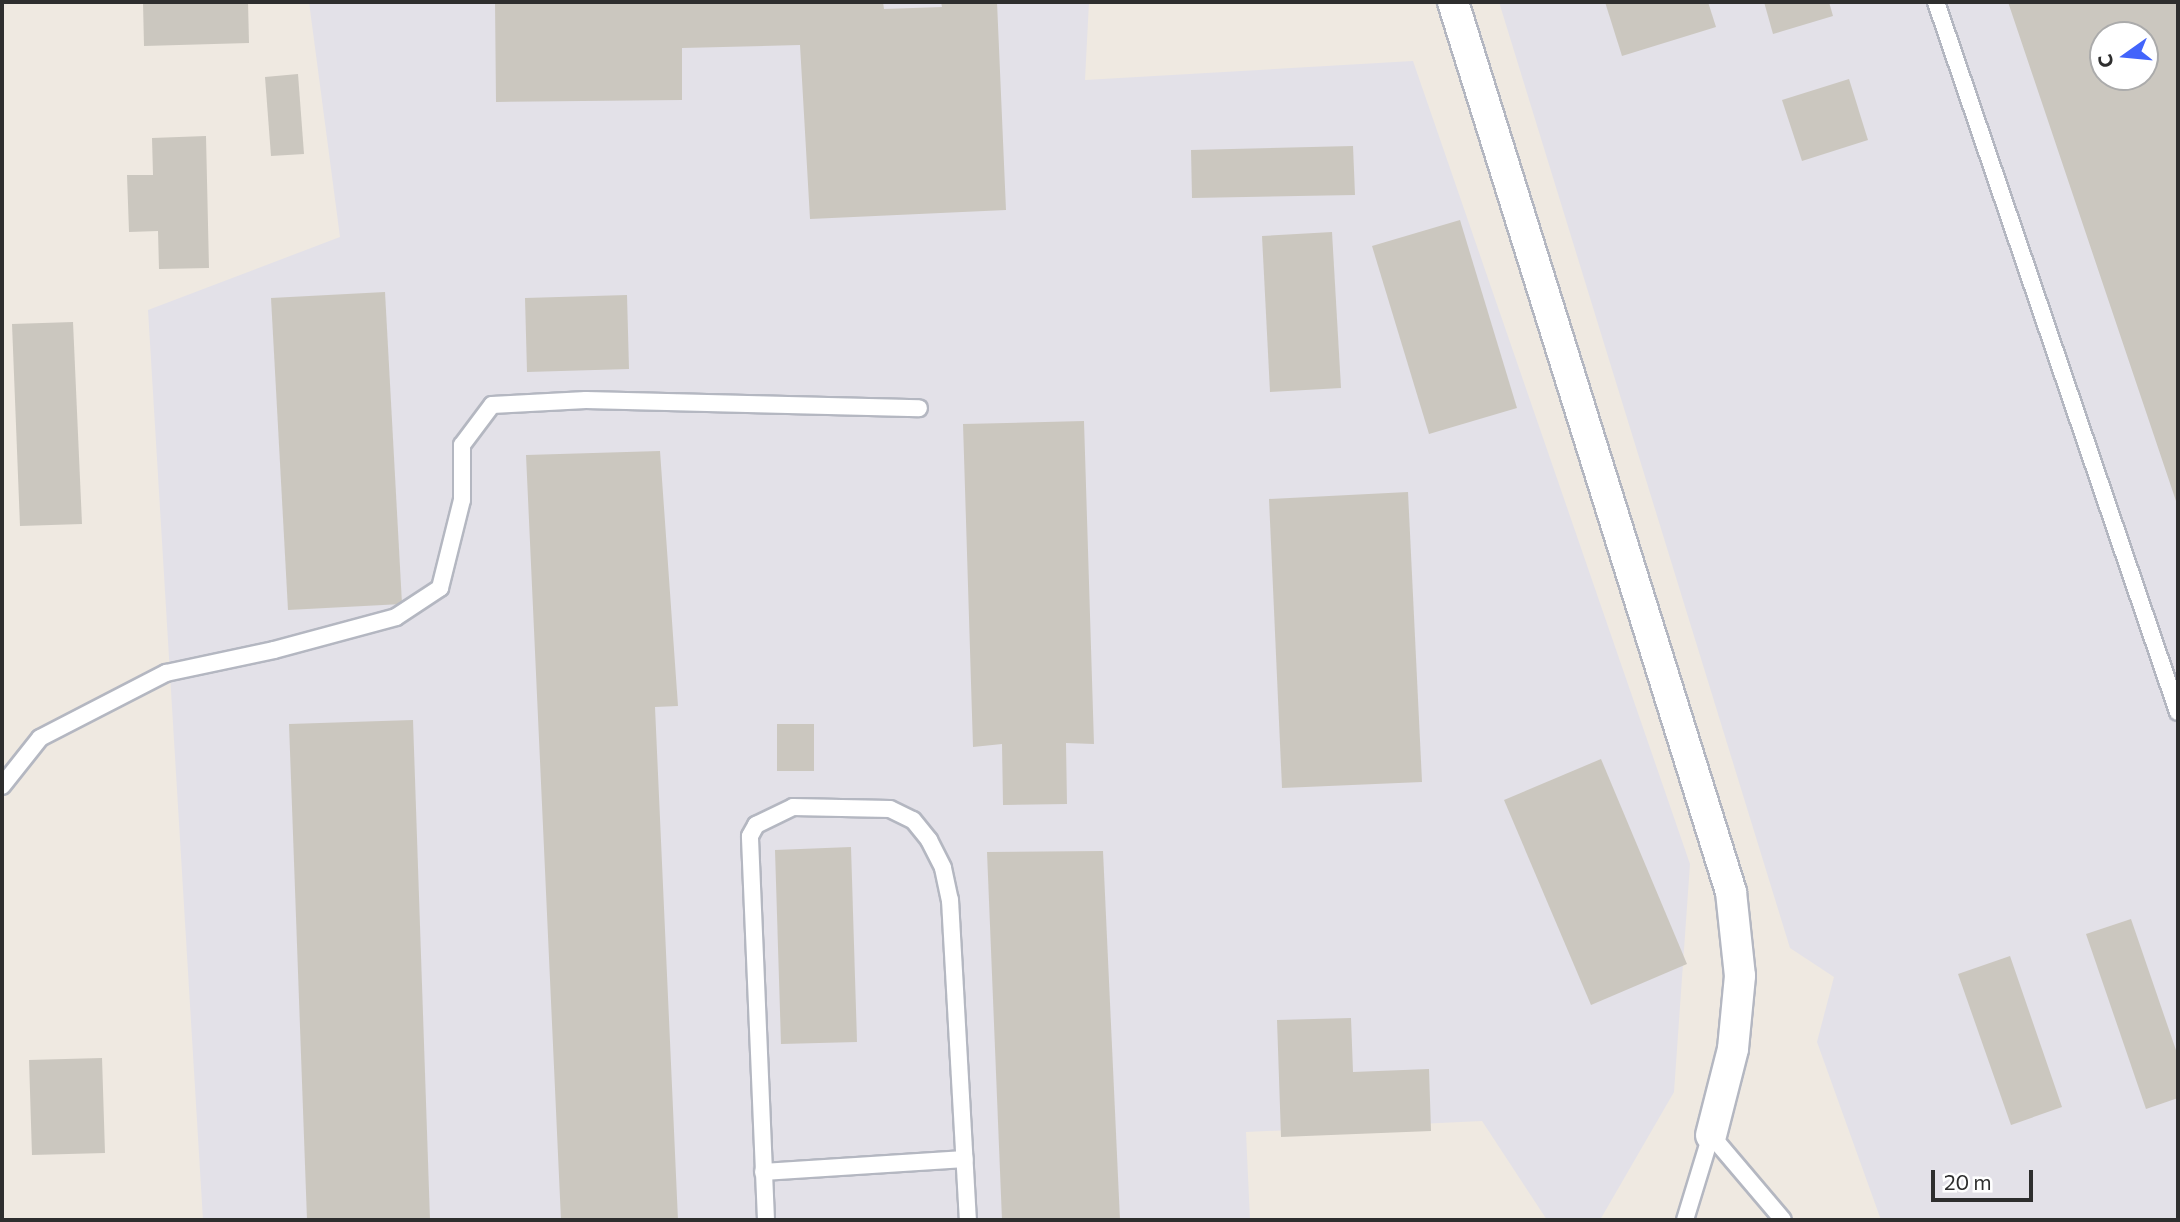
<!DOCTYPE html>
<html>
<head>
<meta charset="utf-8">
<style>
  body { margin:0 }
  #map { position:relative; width:2180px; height:1222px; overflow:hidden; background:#efe9e1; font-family:Commissioner,sans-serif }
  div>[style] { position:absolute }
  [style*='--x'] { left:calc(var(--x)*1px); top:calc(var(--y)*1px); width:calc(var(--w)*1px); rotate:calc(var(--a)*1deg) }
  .industrial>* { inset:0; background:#e3e1e8 }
  .building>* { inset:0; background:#cbc7bf }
  .roads { filter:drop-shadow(2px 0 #b4b7c1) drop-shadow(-2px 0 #b4b7c1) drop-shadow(0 2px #b4b7c1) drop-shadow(0 -2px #b4b7c1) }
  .lane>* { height:16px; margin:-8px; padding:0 8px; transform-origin:8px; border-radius:8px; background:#fff }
  .street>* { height:30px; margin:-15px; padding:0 15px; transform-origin:15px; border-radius:15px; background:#fff }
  span { translate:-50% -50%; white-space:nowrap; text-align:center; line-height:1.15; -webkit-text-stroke:7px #fff; paint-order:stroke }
  .frame { position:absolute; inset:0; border:4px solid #2e2e2e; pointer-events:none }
  .north { position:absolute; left:2089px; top:21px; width:70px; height:70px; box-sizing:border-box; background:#fff; border:2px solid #ababab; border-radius:50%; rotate:255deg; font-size:19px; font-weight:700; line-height:28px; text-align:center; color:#2e2e2e }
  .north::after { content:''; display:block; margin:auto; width:24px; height:32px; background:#4264fb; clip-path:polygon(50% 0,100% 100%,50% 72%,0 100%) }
  .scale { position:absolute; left:1931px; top:1170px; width:102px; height:32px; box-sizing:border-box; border:4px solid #2e2e2e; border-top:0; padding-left:9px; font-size:21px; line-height:24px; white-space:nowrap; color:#2e2e2e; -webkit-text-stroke:5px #fff; paint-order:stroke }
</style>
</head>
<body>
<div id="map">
  <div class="industrial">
    <div style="clip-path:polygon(309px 2px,1089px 2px,1085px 80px,1413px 61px,1690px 864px,1674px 1092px,1600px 1220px,1547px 1220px,1482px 1121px,1246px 1132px,1250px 1220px,203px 1220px,148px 310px,340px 237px)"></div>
    <div style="clip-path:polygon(evenodd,1499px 2px,2178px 2px,2178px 1220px,1881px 1220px,1817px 1042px,1834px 977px,1790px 948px,1499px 2px,2103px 35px,2145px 35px,2145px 77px,2103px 77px,2103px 35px)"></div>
  </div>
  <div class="building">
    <div style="clip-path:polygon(143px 2px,248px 2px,249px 43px,144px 46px)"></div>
    <div style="clip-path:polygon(495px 2px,681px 2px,681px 4px,883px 2px,884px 9px,942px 7px,941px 2px,997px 2px,1006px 210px,810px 219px,800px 45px,682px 48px,682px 100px,496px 102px)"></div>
    <div style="clip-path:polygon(1605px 2px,1708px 2px,1716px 27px,1622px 56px)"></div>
    <div style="clip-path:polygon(1764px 2px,1829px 2px,1833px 16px,1773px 34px)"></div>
    <div style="clip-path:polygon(evenodd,2008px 2px,2178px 2px,2178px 507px,2008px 2px,2103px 35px,2145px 35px,2145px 77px,2103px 77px,2103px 35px)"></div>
    <div style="clip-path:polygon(298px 74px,304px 154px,271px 156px,265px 77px)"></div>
    <div style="clip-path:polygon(1849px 79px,1868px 140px,1802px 161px,1782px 100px)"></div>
    <div style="clip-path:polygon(206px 136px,209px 268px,159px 269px,158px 231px,129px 232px,127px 175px,153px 175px,152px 138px)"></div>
    <div style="clip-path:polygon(1353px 146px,1355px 195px,1192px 198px,1191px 150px)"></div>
    <div style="clip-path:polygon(1460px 220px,1517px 408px,1429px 434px,1372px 246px)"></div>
    <div style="clip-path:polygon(1332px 232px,1341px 388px,1270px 392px,1262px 236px)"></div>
    <div style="clip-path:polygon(385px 292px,402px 604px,288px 610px,271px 298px)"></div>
    <div style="clip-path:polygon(627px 295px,629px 369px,527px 372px,525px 298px)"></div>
    <div style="clip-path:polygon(73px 322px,82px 524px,20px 526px,12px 324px)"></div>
    <div style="clip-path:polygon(1084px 421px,1094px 744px,1066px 743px,1067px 804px,1003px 805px,1002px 744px,973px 747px,963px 424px)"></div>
    <div style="clip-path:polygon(660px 451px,678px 706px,655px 707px,678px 1220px,561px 1220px,526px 455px)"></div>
    <div style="clip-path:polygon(1408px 492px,1422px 782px,1282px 788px,1269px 499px)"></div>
    <div style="clip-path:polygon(413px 720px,430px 1220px,307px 1220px,289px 724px)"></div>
    <div style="clip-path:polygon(777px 724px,814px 724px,814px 771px,777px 771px)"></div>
    <div style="clip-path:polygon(1601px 759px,1687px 964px,1591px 1005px,1504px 800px)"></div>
    <div style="clip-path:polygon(851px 847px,857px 1042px,781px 1044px,775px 850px)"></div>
    <div style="clip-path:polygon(1103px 851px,1120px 1220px,1002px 1220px,987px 852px)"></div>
    <div style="clip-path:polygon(2131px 919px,2178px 1056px,2178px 1098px,2146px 1109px,2086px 934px)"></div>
    <div style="clip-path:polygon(2010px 956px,2062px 1107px,2011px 1125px,1958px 974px)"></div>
    <div style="clip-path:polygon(1351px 1018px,1353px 1072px,1429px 1069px,1431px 1131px,1281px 1137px,1277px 1020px)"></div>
    <div style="clip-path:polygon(102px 1058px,105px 1153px,32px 1155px,29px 1060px)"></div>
  </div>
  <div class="roads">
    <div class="lane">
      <div style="--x:1936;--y:2;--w:750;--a:71.18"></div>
      <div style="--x:2;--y:786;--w:61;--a:-51.6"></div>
      <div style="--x:40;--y:738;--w:142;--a:-27.3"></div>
      <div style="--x:166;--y:673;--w:110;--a:-12"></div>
      <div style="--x:274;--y:650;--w:126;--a:-15.1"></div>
      <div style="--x:396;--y:617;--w:53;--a:-33.4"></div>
      <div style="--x:440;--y:588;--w:91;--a:-76"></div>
      <div style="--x:462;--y:500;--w:55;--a:-90"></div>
      <div style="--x:462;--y:445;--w:50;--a:-53.1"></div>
      <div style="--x:492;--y:405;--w:94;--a:-3"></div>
      <div style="--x:586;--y:400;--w:333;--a:1.4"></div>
      <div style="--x:1711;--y:1135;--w:111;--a:49.7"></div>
      <div style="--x:763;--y:1172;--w:202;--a:-3.7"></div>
      <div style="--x:766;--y:1220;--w:384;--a:-92.4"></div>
      <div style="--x:750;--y:836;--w:13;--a:-61"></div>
      <div style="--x:756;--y:825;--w:41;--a:-25.9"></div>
      <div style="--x:793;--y:807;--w:97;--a:1.2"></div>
      <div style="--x:890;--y:809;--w:25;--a:26"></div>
      <div style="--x:913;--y:820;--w:26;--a:51"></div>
      <div style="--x:929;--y:840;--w:31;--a:63"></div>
      <div style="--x:943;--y:868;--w:33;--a:78"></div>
      <div style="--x:950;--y:900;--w:321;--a:86.8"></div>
      <div style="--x:1685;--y:1220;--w:89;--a:-73"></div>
    </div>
    <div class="street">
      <div style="--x:1453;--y:2;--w:932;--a:72.65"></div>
      <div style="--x:1731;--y:892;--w:84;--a:83.9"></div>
      <div style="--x:1740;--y:976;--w:73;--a:95.5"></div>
      <div style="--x:1733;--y:1049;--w:89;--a:104.3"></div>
    </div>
  </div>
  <div class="frame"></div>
  <div class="north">С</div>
  <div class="scale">20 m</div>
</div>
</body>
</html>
